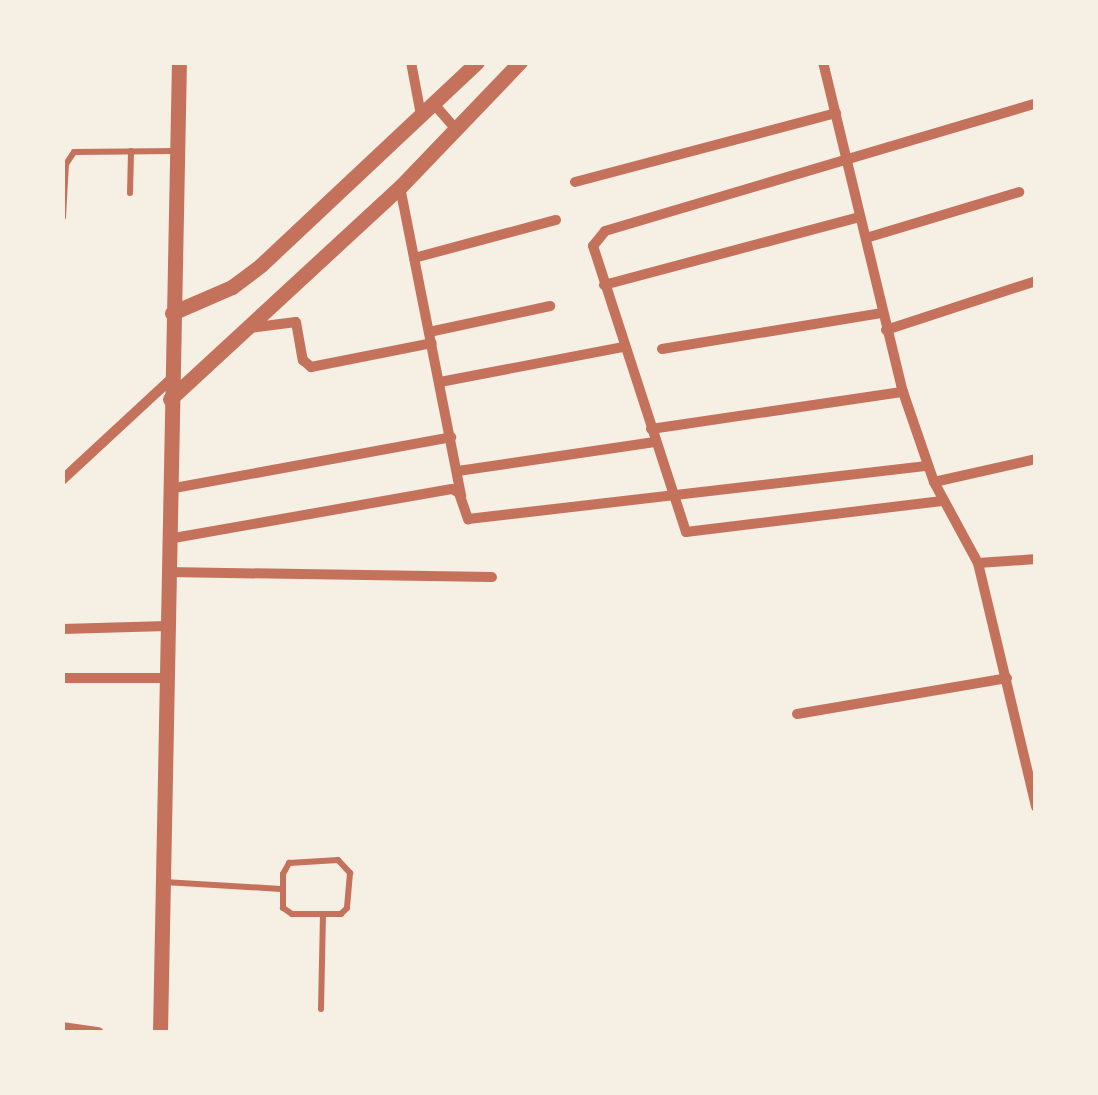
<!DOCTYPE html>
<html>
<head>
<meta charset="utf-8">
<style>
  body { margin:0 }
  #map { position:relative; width:1098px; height:1095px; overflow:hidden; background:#f6efe4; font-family:Ubuntu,sans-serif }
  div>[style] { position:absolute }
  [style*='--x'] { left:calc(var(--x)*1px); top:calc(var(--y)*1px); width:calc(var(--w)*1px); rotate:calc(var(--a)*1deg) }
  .service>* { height:6px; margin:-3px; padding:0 3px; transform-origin:3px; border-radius:3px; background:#c5725c }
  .minor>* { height:10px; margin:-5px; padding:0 5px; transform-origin:5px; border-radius:5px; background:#c5725c }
  .tertiary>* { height:15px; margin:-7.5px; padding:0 7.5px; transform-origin:7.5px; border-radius:7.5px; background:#c5725c }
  span { translate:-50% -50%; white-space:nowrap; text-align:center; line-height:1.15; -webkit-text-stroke:9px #f6efe4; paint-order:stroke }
  .frame { position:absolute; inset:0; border:65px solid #f6efe4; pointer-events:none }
</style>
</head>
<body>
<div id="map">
  <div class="service">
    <div style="--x:130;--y:193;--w:42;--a:-88.6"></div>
    <div style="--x:63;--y:217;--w:53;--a:-86.8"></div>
    <div style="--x:66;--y:164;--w:14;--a:-56"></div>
    <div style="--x:74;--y:152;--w:101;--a:-0.6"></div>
    <div style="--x:338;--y:860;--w:18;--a:47"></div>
    <div style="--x:350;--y:873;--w:35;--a:95"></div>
    <div style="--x:347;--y:908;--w:8;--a:135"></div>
    <div style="--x:341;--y:914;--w:49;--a:180"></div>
    <div style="--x:292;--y:914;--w:11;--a:-146"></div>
    <div style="--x:283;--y:908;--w:34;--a:-90"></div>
    <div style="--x:283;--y:874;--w:13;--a:-61"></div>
    <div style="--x:289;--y:863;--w:49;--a:-3.5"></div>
    <div style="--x:164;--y:882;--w:117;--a:3.4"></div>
    <div style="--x:321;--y:1009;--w:93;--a:-88.8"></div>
  </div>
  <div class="minor">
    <div style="--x:411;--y:62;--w:54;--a:79.3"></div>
    <div style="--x:823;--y:62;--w:340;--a:76.4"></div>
    <div style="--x:903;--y:392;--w:95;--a:71"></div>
    <div style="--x:934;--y:482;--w:92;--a:61.5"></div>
    <div style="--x:978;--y:563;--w:251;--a:76.6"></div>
    <div style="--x:434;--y:104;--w:32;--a:49"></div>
    <div style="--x:575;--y:182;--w:270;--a:-14.8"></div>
    <div style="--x:400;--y:187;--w:315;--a:78.8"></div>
    <div style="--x:866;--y:238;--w:160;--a:-16.7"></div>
    <div style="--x:414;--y:258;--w:147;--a:-15"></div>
    <div style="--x:604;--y:285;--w:265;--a:-14.9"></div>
    <div style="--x:249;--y:328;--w:47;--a:-7.3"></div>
    <div style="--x:296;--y:322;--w:39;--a:80"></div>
    <div style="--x:303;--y:360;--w:11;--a:41"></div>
    <div style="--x:311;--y:367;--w:123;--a:-11.2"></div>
    <div style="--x:886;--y:330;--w:158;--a:-18.1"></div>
    <div style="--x:429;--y:332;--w:124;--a:-12.1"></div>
    <div style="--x:662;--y:349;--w:222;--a:-9.3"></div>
    <div style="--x:440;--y:382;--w:187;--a:-10.8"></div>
    <div style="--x:651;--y:429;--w:255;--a:-8.4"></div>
    <div style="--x:458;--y:471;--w:199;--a:-8.4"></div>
    <div style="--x:62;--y:480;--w:149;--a:-42.8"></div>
    <div style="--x:934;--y:482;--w:105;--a:-12.7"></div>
    <div style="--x:169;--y:489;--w:287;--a:-10.4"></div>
    <div style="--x:942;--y:501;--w:258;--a:173.1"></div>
    <div style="--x:686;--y:532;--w:301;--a:-108"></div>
    <div style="--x:593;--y:246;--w:19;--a:-51"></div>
    <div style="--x:605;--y:231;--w:450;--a:-16.5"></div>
    <div style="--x:168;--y:539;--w:288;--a:-10"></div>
    <div style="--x:452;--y:489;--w:8;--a:30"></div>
    <div style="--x:459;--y:493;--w:28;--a:71"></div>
    <div style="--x:468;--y:519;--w:462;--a:-6.6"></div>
    <div style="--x:978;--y:563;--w:58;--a:-3.9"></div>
    <div style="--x:167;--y:572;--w:325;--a:0.9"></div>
    <div style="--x:62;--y:629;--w:105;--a:-1.6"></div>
    <div style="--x:62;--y:678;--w:104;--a:0"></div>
    <div style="--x:797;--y:714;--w:213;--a:-9.7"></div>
    <div style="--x:62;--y:1027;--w:37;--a:8"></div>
  </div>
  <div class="tertiary">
    <div style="--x:172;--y:313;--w:65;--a:-23.4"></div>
    <div style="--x:232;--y:287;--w:36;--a:-37"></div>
    <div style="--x:261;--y:265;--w:296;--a:-43.2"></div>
    <div style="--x:170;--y:399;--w:313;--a:-42.7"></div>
    <div style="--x:400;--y:187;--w:173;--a:-46.2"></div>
    <div style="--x:160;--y:1032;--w:970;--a:-88.88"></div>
  </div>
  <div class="frame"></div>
</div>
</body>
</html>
